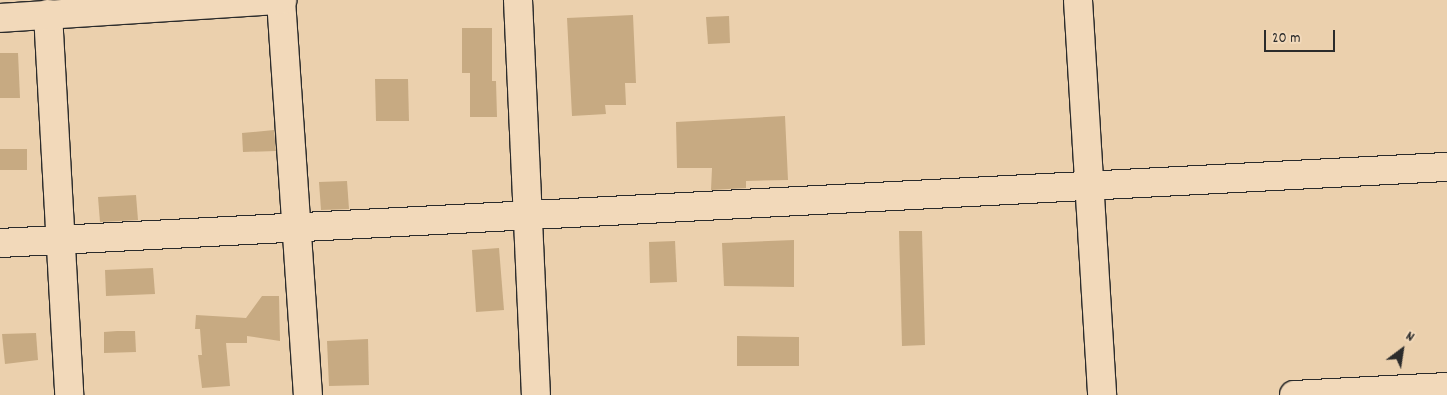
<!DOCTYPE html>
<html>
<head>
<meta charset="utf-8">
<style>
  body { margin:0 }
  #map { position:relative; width:1447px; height:395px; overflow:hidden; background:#ebd0ad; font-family:Dekko,sans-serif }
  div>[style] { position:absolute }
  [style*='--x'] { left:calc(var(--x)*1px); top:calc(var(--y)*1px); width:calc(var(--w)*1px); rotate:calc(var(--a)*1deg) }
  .building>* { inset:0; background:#c7aa82 }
  .roads { filter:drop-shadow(1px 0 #2b2b2b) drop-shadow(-1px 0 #2b2b2b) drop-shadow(0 1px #2b2b2b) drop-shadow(0 -1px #2b2b2b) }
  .minor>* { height:28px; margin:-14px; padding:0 14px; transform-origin:14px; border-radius:14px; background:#f2d9ba }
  span { translate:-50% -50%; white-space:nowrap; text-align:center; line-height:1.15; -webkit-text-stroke:4.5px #f2d9ba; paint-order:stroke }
  .north { position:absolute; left:1377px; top:325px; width:50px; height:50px; -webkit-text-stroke:4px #f2d9ba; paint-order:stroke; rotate:31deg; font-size:14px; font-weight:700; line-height:20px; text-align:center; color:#2b2b2b }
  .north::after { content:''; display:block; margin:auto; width:18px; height:22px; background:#2b2b2b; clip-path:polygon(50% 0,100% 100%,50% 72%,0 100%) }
  .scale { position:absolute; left:1264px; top:30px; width:71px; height:22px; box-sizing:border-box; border:2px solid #2b2b2b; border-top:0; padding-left:6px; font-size:15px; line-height:18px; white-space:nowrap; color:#2b2b2b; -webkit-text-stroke:4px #f2d9ba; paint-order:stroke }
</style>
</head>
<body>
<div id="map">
  <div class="building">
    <div style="clip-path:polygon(633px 15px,636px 83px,625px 83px,626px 105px,605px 105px,606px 114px,572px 116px,567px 18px)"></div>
    <div style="clip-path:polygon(729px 16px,730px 43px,708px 44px,706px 17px)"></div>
    <div style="clip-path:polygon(462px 28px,492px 28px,492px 81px,496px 81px,497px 117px,470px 117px,470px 73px,462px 73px)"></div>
    <div style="clip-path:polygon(0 53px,18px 53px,20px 98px,0 98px)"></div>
    <div style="clip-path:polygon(375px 79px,408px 79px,409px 121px,376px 121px)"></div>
    <div style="clip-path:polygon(785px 116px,788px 180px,746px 181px,746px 188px,711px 190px,712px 168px,677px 168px,676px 122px)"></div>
    <div style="clip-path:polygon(274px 130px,276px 151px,243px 152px,242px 133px)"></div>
    <div style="clip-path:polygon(0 149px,27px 149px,27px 170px,0 170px)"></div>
    <div style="clip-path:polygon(347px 181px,349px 209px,321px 210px,319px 182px)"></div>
    <div style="clip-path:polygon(136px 195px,138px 220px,100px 222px,98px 197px)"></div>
    <div style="clip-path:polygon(899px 231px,922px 231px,925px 345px,902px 346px)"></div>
    <div style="clip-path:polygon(794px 240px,794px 287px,724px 286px,722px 243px)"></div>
    <div style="clip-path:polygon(675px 241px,677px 282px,650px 283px,649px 242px)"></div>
    <div style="clip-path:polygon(499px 248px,504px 310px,476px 312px,472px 250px)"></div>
    <div style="clip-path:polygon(153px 268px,155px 294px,106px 296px,105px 270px)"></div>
    <div style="clip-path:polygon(262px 296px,279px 296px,280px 341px,247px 336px,247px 343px,226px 343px,230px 386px,202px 388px,198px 355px,202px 355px,200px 329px,195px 329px,196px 315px,246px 318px)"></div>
    <div style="clip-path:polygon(117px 331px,135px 331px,136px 352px,104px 353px,104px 332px)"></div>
    <div style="clip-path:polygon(36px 333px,38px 360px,5px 364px,2px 334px)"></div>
    <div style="clip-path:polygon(737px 336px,799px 337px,799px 366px,737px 366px)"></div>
    <div style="clip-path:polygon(368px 339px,369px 385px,329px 386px,327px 341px)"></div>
  </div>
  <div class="roads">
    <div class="minor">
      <div style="--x:281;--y:0;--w:396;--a:86.1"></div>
      <div style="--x:518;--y:0;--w:395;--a:87.4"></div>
      <div style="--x:1078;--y:0;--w:396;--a:86.5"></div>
      <div style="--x:48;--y:14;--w:382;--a:86.8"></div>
      <div style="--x:0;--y:18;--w:283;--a:-3.7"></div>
      <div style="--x:0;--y:243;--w:1449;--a:-3.01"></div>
      <div style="--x:1294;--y:395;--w:153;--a:-3"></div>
    </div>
  </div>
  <div class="north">N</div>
  <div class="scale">20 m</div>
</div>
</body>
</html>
